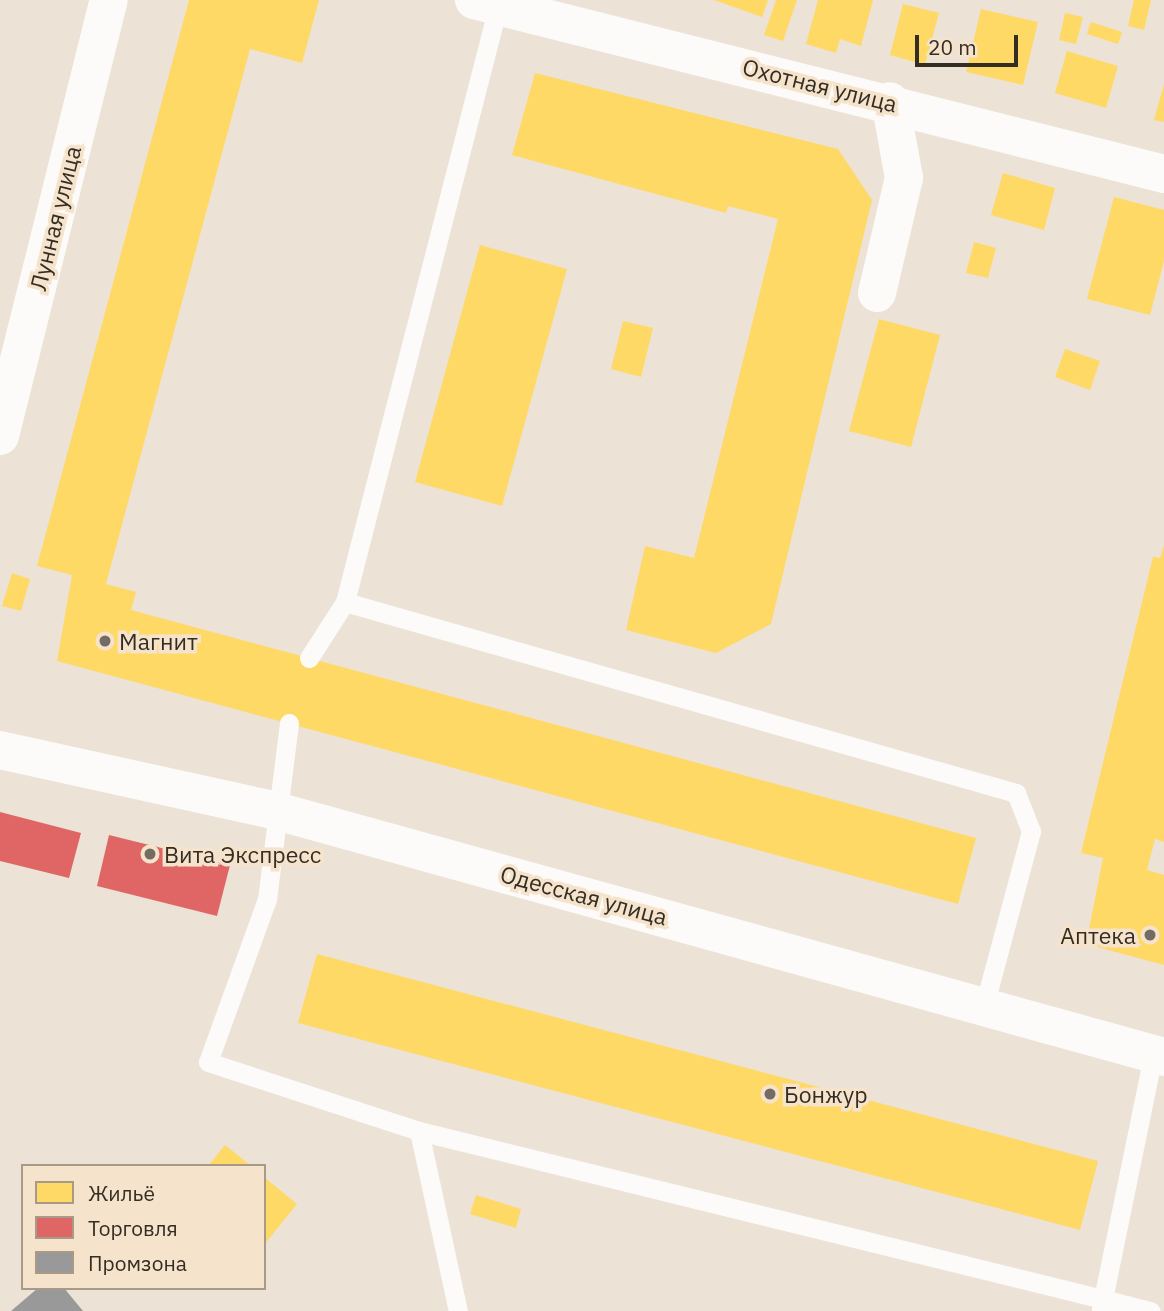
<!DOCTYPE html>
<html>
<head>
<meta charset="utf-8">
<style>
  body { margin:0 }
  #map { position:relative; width:1164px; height:1311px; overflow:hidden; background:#ece2d6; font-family:"IBM Plex Sans",sans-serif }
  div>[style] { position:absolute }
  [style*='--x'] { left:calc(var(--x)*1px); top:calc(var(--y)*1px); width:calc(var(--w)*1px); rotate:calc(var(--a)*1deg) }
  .homes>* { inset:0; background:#ffd966 }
  .shops>* { inset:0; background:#e06666 }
  .industry>* { inset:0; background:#999 }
  .service>* { height:19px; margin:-9.5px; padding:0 9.5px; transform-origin:9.5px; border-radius:9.5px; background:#fcfbf9 }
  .minor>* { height:38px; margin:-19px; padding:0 19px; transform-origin:19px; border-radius:19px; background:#fcfbf9 }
  .tertiary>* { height:38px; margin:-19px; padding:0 19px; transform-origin:19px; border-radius:19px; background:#fcfbf9 }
  .dots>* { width:19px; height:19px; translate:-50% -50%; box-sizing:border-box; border:4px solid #f6e3cc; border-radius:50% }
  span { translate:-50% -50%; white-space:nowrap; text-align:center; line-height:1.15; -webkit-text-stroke:7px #f6e3cc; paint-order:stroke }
  .street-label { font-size:23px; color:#342d24 }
  .poi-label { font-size:23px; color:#342d24 }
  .left { translate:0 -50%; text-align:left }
  .right { translate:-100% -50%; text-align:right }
  .legend { position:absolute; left:21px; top:1164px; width:245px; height:126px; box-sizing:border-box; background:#f6e3cc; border:2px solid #a89a89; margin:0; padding:9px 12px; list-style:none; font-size:21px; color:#342d24 }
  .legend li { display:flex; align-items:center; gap:14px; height:35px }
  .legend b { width:35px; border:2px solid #a89a89 }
  .scale { position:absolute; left:915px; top:35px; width:103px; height:32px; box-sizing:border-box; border:4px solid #342d24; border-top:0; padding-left:9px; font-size:21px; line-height:24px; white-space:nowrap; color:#342d24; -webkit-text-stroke:5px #f6e3cc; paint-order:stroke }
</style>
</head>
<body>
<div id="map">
  <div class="homes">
    <div style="clip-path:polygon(189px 0,319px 0,302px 63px,250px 49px,106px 584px,136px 592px,131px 610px,976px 838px,958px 904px,57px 661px,72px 575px,37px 566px)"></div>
    <div style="clip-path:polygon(714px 0,768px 0,762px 17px)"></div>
    <div style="clip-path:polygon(776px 0,797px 0,783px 41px,764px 35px)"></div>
    <div style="clip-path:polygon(818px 0,873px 0,861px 46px,840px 39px,836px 53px,806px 44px)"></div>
    <div style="clip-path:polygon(1134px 0,1151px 0,1144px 30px,1128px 26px)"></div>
    <div style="clip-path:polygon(903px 4px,939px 13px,925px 65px,890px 55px)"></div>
    <div style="clip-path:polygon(981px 9px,1038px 22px,1023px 85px,966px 72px)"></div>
    <div style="clip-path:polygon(1065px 13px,1083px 17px,1076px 44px,1059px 40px)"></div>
    <div style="clip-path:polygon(1091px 22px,1122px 32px,1118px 44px,1087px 34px)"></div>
    <div style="clip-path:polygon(1067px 51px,1118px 66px,1106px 108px,1055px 93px)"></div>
    <div style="clip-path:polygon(535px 73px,838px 149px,872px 200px,771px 624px,716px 653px,626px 630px,645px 546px,694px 558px,778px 219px,728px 206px,726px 213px,512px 155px)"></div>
    <div style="clip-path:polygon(1164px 84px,1164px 122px,1154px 120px)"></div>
    <div style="clip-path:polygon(1003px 173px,1055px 188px,1044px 230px,991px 215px)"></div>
    <div style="clip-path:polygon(1114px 197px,1164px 210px,1164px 261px,1150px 315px,1087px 299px)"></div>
    <div style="clip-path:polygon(974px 242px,996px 248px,988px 278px,966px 273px)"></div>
    <div style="clip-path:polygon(480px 245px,567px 269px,502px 506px,415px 482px)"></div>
    <div style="clip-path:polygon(879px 319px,940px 335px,911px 447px,849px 431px)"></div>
    <div style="clip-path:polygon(623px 321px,653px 328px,641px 377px,611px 369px)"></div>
    <div style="clip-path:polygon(1065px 349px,1100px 361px,1090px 390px,1055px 377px)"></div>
    <div style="clip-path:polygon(1164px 545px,1164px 842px,1155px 839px,1147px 870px,1164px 875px,1164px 965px,1086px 944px,1103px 858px,1081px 853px,1153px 557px,1160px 558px)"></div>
    <div style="clip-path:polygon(12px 573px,30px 579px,21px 611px,2px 606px)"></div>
    <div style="clip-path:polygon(317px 954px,1098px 1161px,1080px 1230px,298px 1023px)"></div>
    <div style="clip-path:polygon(225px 1145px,251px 1166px,208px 1166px)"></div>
    <div style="clip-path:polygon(264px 1177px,297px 1204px,264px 1245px)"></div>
    <div style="clip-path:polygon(476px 1195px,521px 1209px,516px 1228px,470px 1214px)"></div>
  </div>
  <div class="shops">
    <div style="clip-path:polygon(0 812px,81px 833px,69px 878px,0 861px)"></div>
    <div style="clip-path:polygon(109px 835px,230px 865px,217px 916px,97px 886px)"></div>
  </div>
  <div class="industry">
    <div style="clip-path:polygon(38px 1288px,64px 1288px,83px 1311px,11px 1311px)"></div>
  </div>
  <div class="service">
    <div style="--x:345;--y:602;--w:698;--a:15.89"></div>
    <div style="--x:1016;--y:793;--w:41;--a:68.5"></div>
    <div style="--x:1031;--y:831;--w:178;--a:105"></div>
    <div style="--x:309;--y:658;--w:67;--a:-57.3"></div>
    <div style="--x:345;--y:602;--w:615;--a:-75.6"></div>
    <div style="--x:289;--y:723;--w:177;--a:97.1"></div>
    <div style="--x:267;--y:899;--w:173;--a:109.9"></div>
    <div style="--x:208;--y:1062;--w:222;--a:18.1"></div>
    <div style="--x:419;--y:1131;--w:704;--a:13.8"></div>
    <div style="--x:1103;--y:1299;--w:249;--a:-78.4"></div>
    <div style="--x:419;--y:1131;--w:184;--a:77.8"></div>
    <div style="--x:1101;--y:1309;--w:10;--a:-79"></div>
    <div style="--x:1103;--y:1299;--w:49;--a:14.3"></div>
  </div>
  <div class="minor">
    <div style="--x:474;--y:0;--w:712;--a:14.15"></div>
    <div style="--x:877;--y:293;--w:118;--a:-76.8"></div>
    <div style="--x:904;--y:178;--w:78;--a:-100.3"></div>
    <div style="--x:0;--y:750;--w:280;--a:12.4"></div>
    <div style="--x:273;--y:810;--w:925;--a:15.49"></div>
  </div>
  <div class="tertiary">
    <div style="--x:0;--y:436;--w:449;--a:-76"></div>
  </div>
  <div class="dots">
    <div style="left:105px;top:641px;background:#746c62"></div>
    <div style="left:150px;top:854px;background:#746c62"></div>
    <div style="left:1150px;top:935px;background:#746c62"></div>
    <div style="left:770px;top:1094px;background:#746c62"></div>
  </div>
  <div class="street-label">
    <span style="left:820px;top:85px;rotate:14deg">Охотная улица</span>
    <span style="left:55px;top:218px;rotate:-76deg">Лунная улица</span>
    <span style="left:584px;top:895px;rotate:15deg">Одесская улица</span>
  </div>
  <div class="poi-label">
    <span class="left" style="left:119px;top:641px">Магнит</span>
    <span class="left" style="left:164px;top:854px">Вита Экспресс</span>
    <span class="right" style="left:1136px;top:935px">Аптека</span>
    <span class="left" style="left:784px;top:1094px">Бонжур</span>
  </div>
  <ul class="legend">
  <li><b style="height:19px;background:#ffd966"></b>Жильё</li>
  <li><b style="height:19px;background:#e06666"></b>Торговля</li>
  <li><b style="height:19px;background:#999"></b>Промзона</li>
  </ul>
  <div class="scale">20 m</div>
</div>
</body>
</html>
